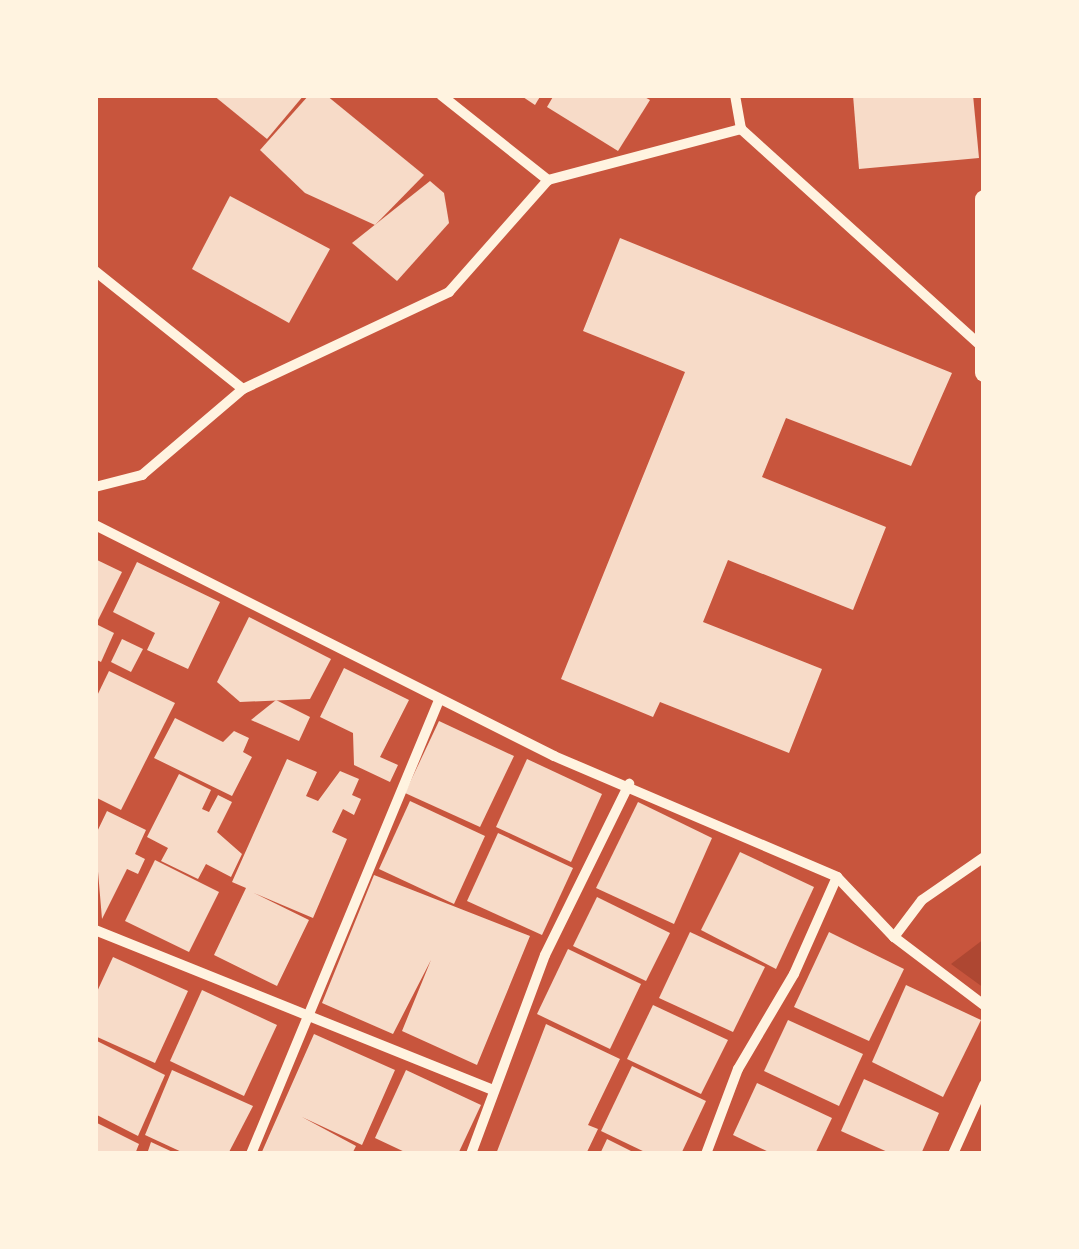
<!DOCTYPE html>
<html>
<head>
<meta charset="utf-8">
<style>
  body { margin:0 }
  #map { position:relative; width:1079px; height:1249px; overflow:hidden; background:#c8553d; font-family:"Public Sans",sans-serif }
  div>[style] { position:absolute }
  [style*='--x'] { left:calc(var(--x)*1px); top:calc(var(--y)*1px); width:calc(var(--w)*1px); rotate:calc(var(--a)*1deg) }
  .green>* { inset:0; background:#ae4732 }
  .building>* { inset:0; background:#f7dbc8 }
  .minor>* { height:10px; margin:-5px; padding:0 5px; transform-origin:5px; border-radius:5px; background:#fff3e0 }
  .tertiary>* { height:18px; margin:-9px; padding:0 9px; transform-origin:9px; border-radius:9px; background:#fff3e0 }
  span { translate:-50% -50%; white-space:nowrap; text-align:center; line-height:1.15; -webkit-text-stroke:9px #fff3e0; paint-order:stroke }
  .frame { position:absolute; inset:0; border:98px solid #fff3e0; pointer-events:none }
</style>
</head>
<body>
<div id="map">
  <div class="green">
    <div style="clip-path:polygon(984px 939px,984px 988px,951px 964px)"></div>
  </div>
  <div class="building">
    <div style="clip-path:polygon(213px 95px,304px 95px,267px 139px)"></div>
    <div style="clip-path:polygon(309px 95px,326px 95px,424px 175px,375px 225px,305px 193px,260px 150px)"></div>
    <div style="clip-path:polygon(520px 95px,541px 95px,535px 105px)"></div>
    <div style="clip-path:polygon(554px 95px,641px 95px,650px 100px,618px 151px,547px 107px)"></div>
    <div style="clip-path:polygon(853px 95px,973px 95px,979px 158px,859px 169px)"></div>
    <div style="clip-path:polygon(430px 181px,444px 193px,449px 223px,397px 281px,352px 243px)"></div>
    <div style="clip-path:polygon(230px 196px,330px 249px,289px 323px,192px 269px)"></div>
    <div style="clip-path:polygon(620px 238px,952px 373px,911px 466px,786px 418px,762px 477px,886px 527px,853px 610px,728px 560px,703px 622px,822px 669px,789px 753px,660px 702px,653px 717px,561px 679px,685px 372px,583px 331px)"></div>
    <div style="clip-path:polygon(95px 559px,122px 572px,95px 626px)"></div>
    <div style="clip-path:polygon(137px 562px,220px 602px,188px 669px,147px 650px,155px 633px,113px 612px)"></div>
    <div style="clip-path:polygon(249px 617px,331px 659px,310px 699px,240px 702px,217px 682px)"></div>
    <div style="clip-path:polygon(98px 625px,114px 633px,101px 662px,95px 659px)"></div>
    <div style="clip-path:polygon(122px 639px,143px 649px,131px 672px,111px 662px)"></div>
    <div style="clip-path:polygon(344px 668px,409px 700px,380px 757px,398px 765px,390px 782px,354px 765px,353px 733px,320px 717px)"></div>
    <div style="clip-path:polygon(109px 671px,175px 703px,121px 810px,95px 797px,95px 700px)"></div>
    <div style="clip-path:polygon(276px 700px,310px 717px,299px 741px,251px 720px)"></div>
    <div style="clip-path:polygon(175px 718px,223px 742px,234px 731px,249px 738px,243px 752px,252px 757px,232px 796px,154px 758px)"></div>
    <div style="clip-path:polygon(439px 721px,514px 756px,480px 827px,405px 793px)"></div>
    <div style="clip-path:polygon(287px 759px,317px 772px,306px 796px,318px 801px,340px 771px,359px 779px,352px 795px,361px 799px,354px 815px,343px 809px,332px 832px,347px 839px,313px 918px,254px 893px,309px 920px,277px 986px,214px 955px,246px 888px,232px 882px)"></div>
    <div style="clip-path:polygon(527px 759px,602px 794px,571px 862px,496px 827px)"></div>
    <div style="clip-path:polygon(179px 774px,211px 790px,202px 809px,209px 812px,218px 795px,232px 802px,217px 832px,242px 854px,231px 877px,206px 864px,198px 879px,161px 861px,168px 848px,147px 837px)"></div>
    <div style="clip-path:polygon(410px 801px,485px 836px,454px 904px,379px 869px)"></div>
    <div style="clip-path:polygon(638px 802px,712px 838px,674px 924px,596px 888px)"></div>
    <div style="clip-path:polygon(107px 811px,146px 830px,135px 854px,145px 859px,138px 874px,127px 869px,102px 919px,95px 836px)"></div>
    <div style="clip-path:polygon(498px 833px,573px 868px,542px 935px,467px 901px)"></div>
    <div style="clip-path:polygon(740px 852px,814px 887px,776px 969px,701px 930px)"></div>
    <div style="clip-path:polygon(155px 860px,219px 892px,189px 952px,125px 921px)"></div>
    <div style="clip-path:polygon(374px 875px,530px 936px,477px 1065px,402px 1031px,431px 960px,393px 1034px,322px 1003px)"></div>
    <div style="clip-path:polygon(597px 897px,670px 933px,646px 981px,573px 946px)"></div>
    <div style="clip-path:polygon(690px 932px,765px 967px,733px 1032px,659px 998px)"></div>
    <div style="clip-path:polygon(829px 932px,904px 969px,869px 1041px,794px 1007px)"></div>
    <div style="clip-path:polygon(568px 949px,641px 984px,610px 1049px,537px 1014px)"></div>
    <div style="clip-path:polygon(113px 957px,188px 991px,155px 1063px,95px 1036px,95px 996px)"></div>
    <div style="clip-path:polygon(906px 985px,981px 1020px,943px 1097px,872px 1062px)"></div>
    <div style="clip-path:polygon(202px 990px,277px 1025px,244px 1096px,170px 1061px)"></div>
    <div style="clip-path:polygon(653px 1005px,728px 1040px,701px 1094px,627px 1059px)"></div>
    <div style="clip-path:polygon(788px 1020px,863px 1054px,839px 1106px,764px 1071px)"></div>
    <div style="clip-path:polygon(546px 1024px,620px 1059px,588px 1125px,598px 1129px,586px 1154px,496px 1154px)"></div>
    <div style="clip-path:polygon(314px 1034px,395px 1070px,362px 1145px,302px 1117px,356px 1146px,352px 1154px,261px 1154px)"></div>
    <div style="clip-path:polygon(95px 1040px,165px 1075px,138px 1136px,95px 1114px)"></div>
    <div style="clip-path:polygon(632px 1066px,706px 1101px,681px 1154px,649px 1154px,601px 1131px)"></div>
    <div style="clip-path:polygon(172px 1070px,253px 1106px,228px 1154px,186px 1154px,145px 1135px)"></div>
    <div style="clip-path:polygon(406px 1070px,481px 1105px,458px 1154px,409px 1154px,375px 1138px)"></div>
    <div style="clip-path:polygon(864px 1079px,939px 1113px,921px 1154px,892px 1154px,841px 1131px)"></div>
    <div style="clip-path:polygon(757px 1083px,832px 1118px,815px 1154px,773px 1154px,733px 1135px)"></div>
    <div style="clip-path:polygon(95px 1122px,139px 1144px,135px 1154px,95px 1154px)"></div>
    <div style="clip-path:polygon(607px 1139px,637px 1154px,600px 1154px)"></div>
    <div style="clip-path:polygon(151px 1142px,177px 1154px,147px 1154px)"></div>
  </div>
  <div class="minor">
    <div style="--x:441;--y:95;--w:137;--a:38.5"></div>
    <div style="--x:735;--y:95;--w:35;--a:80"></div>
    <div style="--x:95;--y:271;--w:189;--a:38.6"></div>
    <div style="--x:95;--y:487;--w:49;--a:-14.3"></div>
    <div style="--x:142;--y:475;--w:133;--a:-40.4"></div>
    <div style="--x:243;--y:389;--w:228;--a:-25.2"></div>
    <div style="--x:449;--y:292;--w:149;--a:-48.5"></div>
    <div style="--x:548;--y:180;--w:200;--a:-14.8"></div>
    <div style="--x:741;--y:129;--w:321;--a:42.1"></div>
    <div style="--x:95;--y:525;--w:514;--a:26.71"></div>
    <div style="--x:554;--y:756;--w:308;--a:23.1"></div>
    <div style="--x:837;--y:877;--w:83;--a:46.5"></div>
    <div style="--x:894;--y:937;--w:113;--a:37.1"></div>
    <div style="--x:95;--y:930;--w:429;--a:21.9"></div>
    <div style="--x:894;--y:937;--w:46;--a:-52.9"></div>
    <div style="--x:922;--y:900;--w:75;--a:-34.7"></div>
    <div style="--x:251;--y:1154;--w:491;--a:-67.5"></div>
    <div style="--x:471;--y:1154;--w:212;--a:-69.6"></div>
    <div style="--x:545;--y:955;--w:191;--a:-63.8"></div>
    <div style="--x:706;--y:1154;--w:91;--a:-69.4"></div>
    <div style="--x:738;--y:1069;--w:110;--a:-59.5"></div>
    <div style="--x:794;--y:974;--w:106;--a:-66.1"></div>
    <div style="--x:953;--y:1154;--w:76;--a:-65.8"></div>
  </div>
  <div class="tertiary">
    <div style="--x:984;--y:199;--w:174;--a:90"></div>
  </div>
  <div class="frame"></div>
</div>
</body>
</html>
